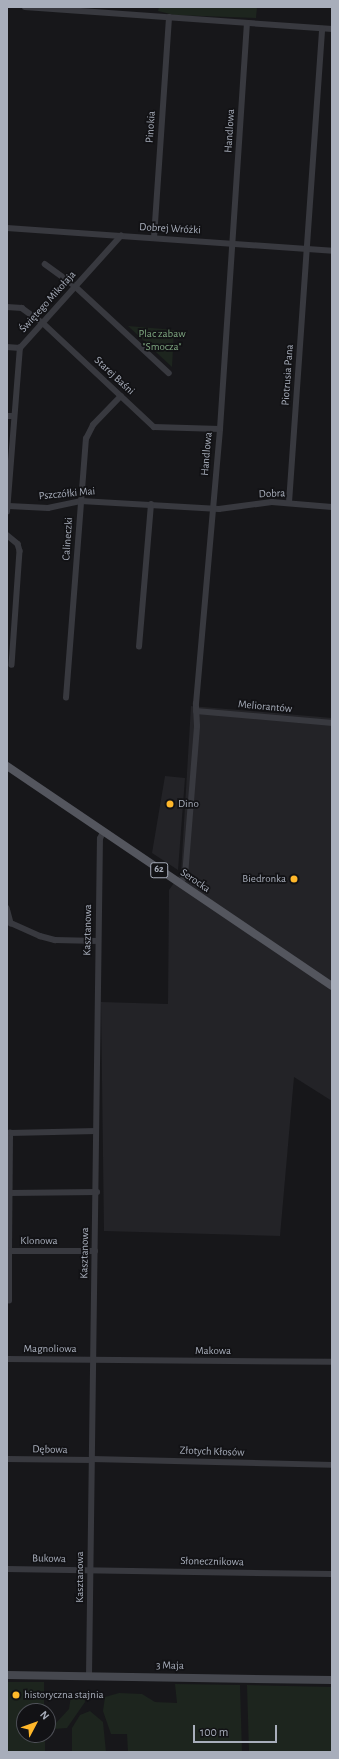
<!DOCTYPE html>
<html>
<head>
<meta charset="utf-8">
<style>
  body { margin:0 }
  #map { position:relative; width:339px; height:1759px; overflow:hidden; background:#17171a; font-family:"Alegreya Sans",sans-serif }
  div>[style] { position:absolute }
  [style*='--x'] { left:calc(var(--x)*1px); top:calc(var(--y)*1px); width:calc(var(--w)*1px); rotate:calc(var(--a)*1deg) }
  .built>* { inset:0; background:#232327 }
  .green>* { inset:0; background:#1d251e }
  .street>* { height:5.5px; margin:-2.75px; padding:0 2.75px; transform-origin:2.75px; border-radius:2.75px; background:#38393f }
  .secondary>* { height:8px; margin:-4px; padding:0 4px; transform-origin:4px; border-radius:4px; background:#46484f }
  .primary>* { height:8px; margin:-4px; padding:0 4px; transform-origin:4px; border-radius:4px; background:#54565e }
  .dots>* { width:11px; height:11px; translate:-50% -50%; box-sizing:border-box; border:2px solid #121215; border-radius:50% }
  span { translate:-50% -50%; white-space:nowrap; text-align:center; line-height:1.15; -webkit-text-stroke:3.5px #121215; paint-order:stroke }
  .shield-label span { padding:1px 3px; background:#121215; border:1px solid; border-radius:3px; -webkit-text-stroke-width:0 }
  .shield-label { font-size:10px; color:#a8aebb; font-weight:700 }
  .street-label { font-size:11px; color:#a8aebb }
  .park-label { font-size:11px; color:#7ea780 }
  .poi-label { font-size:11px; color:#a8aebb }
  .left { translate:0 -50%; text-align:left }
  .right { translate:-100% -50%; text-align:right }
  .frame { position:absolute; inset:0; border:8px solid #a8aebb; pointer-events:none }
  .north { position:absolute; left:16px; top:1703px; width:40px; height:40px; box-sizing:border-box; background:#121215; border:1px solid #4e5057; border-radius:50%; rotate:49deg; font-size:11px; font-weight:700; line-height:16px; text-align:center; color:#a8aebb }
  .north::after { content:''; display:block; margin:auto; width:14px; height:18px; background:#ffb72a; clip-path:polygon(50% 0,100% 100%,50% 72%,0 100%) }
  .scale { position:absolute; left:193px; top:1725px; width:84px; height:18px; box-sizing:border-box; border:2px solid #a8aebb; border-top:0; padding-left:5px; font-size:12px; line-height:14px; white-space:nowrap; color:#a8aebb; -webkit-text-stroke:3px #121215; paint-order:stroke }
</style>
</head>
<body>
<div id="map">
  <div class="built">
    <div style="clip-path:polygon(191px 706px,332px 718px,332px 1101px,294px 1077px,280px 1236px,104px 1231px,101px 1002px,168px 1004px,169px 890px,181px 873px)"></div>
    <div style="clip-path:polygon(165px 776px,185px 778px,178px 870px,152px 853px)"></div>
  </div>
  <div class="green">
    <div style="clip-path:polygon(159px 7px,257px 7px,256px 18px,174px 15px,158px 11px)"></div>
    <div style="clip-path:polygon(128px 326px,174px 330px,172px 367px)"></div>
    <div style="clip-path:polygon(7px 1682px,44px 1682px,44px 1711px,24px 1711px,24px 1735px,45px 1735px,45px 1752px,7px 1752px)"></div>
    <div style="clip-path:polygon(175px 1684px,240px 1685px,242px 1752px,128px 1752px,127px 1734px,111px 1734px,103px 1711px,105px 1697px,119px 1693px,142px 1694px,155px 1702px,177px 1703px)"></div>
    <div style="clip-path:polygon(247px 1685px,332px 1687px,332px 1752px,249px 1752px)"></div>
    <div style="clip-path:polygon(84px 1694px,85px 1702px,67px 1728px,53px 1729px,51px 1724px,55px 1724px,69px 1709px,71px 1696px)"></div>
    <div style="clip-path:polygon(90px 1711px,103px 1722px,106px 1752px,72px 1752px,72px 1728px,80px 1715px)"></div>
  </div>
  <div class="street">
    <div style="--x:25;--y:7;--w:308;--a:4.1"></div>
    <div style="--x:7;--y:228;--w:326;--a:4"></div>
    <div style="--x:154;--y:238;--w:221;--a:-86.1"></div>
    <div style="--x:45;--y:264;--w:37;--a:36"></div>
    <div style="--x:75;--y:286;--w:128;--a:42.8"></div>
    <div style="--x:7;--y:307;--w:15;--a:4"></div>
    <div style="--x:22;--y:308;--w:26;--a:36"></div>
    <div style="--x:43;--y:323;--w:152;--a:43.1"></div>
    <div style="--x:154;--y:427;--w:66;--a:1.7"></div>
    <div style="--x:7;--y:347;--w:13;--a:4"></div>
    <div style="--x:7;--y:416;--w:7;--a:0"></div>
    <div style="--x:289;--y:503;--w:475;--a:-86"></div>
    <div style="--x:9;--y:506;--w:39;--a:3"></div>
    <div style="--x:48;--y:508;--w:34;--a:-12"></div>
    <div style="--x:81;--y:501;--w:138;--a:3.3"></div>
    <div style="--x:219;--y:509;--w:53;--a:-7.5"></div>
    <div style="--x:272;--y:502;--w:60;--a:4.8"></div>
    <div style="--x:7;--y:512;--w:165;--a:-85.5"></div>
    <div style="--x:20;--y:348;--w:151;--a:-48"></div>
    <div style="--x:7;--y:535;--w:14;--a:39"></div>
    <div style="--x:18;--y:544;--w:7;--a:74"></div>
    <div style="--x:20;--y:551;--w:114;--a:94"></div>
    <div style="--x:139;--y:647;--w:143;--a:-85.2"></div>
    <div style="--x:66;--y:698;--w:260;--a:-85.6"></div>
    <div style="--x:86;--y:439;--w:16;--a:-63"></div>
    <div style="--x:93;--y:425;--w:40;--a:-46"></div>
    <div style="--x:196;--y:711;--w:137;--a:5"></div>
    <div style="--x:180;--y:884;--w:9;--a:-58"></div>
    <div style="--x:185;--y:876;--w:150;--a:-85.4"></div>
    <div style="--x:197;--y:726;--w:22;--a:-93"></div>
    <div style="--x:196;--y:704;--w:276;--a:-85"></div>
    <div style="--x:220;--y:429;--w:406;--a:-86.2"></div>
    <div style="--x:7;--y:908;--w:16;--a:75"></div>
    <div style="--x:11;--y:923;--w:32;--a:24"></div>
    <div style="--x:40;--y:936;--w:16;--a:15"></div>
    <div style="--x:55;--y:940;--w:43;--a:1.3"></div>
    <div style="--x:10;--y:1193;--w:87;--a:-0.7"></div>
    <div style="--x:9;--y:1251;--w:118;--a:-89.5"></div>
    <div style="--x:10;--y:1133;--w:86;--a:-1.3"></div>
    <div style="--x:9;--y:1301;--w:50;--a:-90"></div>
    <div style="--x:9;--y:1251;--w:86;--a:0"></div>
    <div style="--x:7;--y:1359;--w:325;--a:0.5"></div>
    <div style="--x:7;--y:1459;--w:85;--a:0.7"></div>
    <div style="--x:92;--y:1459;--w:240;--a:1.4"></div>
    <div style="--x:7;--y:1569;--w:325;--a:0.9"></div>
    <div style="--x:89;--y:1676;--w:837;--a:-89.25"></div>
    <div style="--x:100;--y:839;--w:8;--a:-67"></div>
  </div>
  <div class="secondary">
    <div style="--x:7;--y:1675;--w:325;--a:0.9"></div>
  </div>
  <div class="primary">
    <div style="--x:7;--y:766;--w:392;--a:34.1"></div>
  </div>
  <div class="dots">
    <div style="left:170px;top:804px;background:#ffb72a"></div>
    <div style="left:294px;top:879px;background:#ffb72a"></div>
    <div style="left:16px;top:1695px;background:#ffb72a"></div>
  </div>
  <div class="shield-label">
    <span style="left:159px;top:870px">62</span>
  </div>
  <div class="street-label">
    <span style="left:151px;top:127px;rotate:-86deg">Pinokia</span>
    <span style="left:230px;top:131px;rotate:-86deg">Handlowa</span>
    <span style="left:170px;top:229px;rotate:3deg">Dobrej Wróżki</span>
    <span style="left:48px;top:302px;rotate:-48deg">Świętego Mikołaja</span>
    <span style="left:288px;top:375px;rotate:-86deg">Piotrusia Pana</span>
    <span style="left:114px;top:376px;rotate:43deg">Starej Baśni</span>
    <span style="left:207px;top:454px;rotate:-85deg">Handlowa</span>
    <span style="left:67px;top:494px;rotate:-5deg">Pszczółki Mai</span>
    <span style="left:272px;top:494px;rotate:-2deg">Dobra</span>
    <span style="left:68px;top:539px;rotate:-86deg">Calineczki</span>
    <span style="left:265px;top:707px;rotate:5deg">Meliorantów</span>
    <span style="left:195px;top:881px;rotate:34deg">Serocka</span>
    <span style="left:88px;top:930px;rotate:-89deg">Kasztanowa</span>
    <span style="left:39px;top:1241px">Klonowa</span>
    <span style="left:85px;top:1253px;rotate:-89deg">Kasztanowa</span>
    <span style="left:50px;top:1349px">Magnoliowa</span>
    <span style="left:213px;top:1351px">Makowa</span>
    <span style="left:50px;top:1450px;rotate:1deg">Dębowa</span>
    <span style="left:212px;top:1452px;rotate:2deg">Złotych Kłosów</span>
    <span style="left:49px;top:1559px;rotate:1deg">Bukowa</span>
    <span style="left:212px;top:1562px;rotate:1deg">Słonecznikowa</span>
    <span style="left:80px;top:1577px;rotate:-90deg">Kasztanowa</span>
    <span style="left:170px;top:1666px;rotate:1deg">3 Maja</span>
  </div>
  <div class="park-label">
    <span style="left:162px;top:341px">Plac zabaw<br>"Smocza"</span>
  </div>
  <div class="poi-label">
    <span class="left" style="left:178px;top:804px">Dino</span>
    <span class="right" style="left:286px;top:879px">Biedronka</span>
    <span class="left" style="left:24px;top:1695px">historyczna stajnia</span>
  </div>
  <div class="frame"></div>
  <div class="north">N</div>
  <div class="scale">100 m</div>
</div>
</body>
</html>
